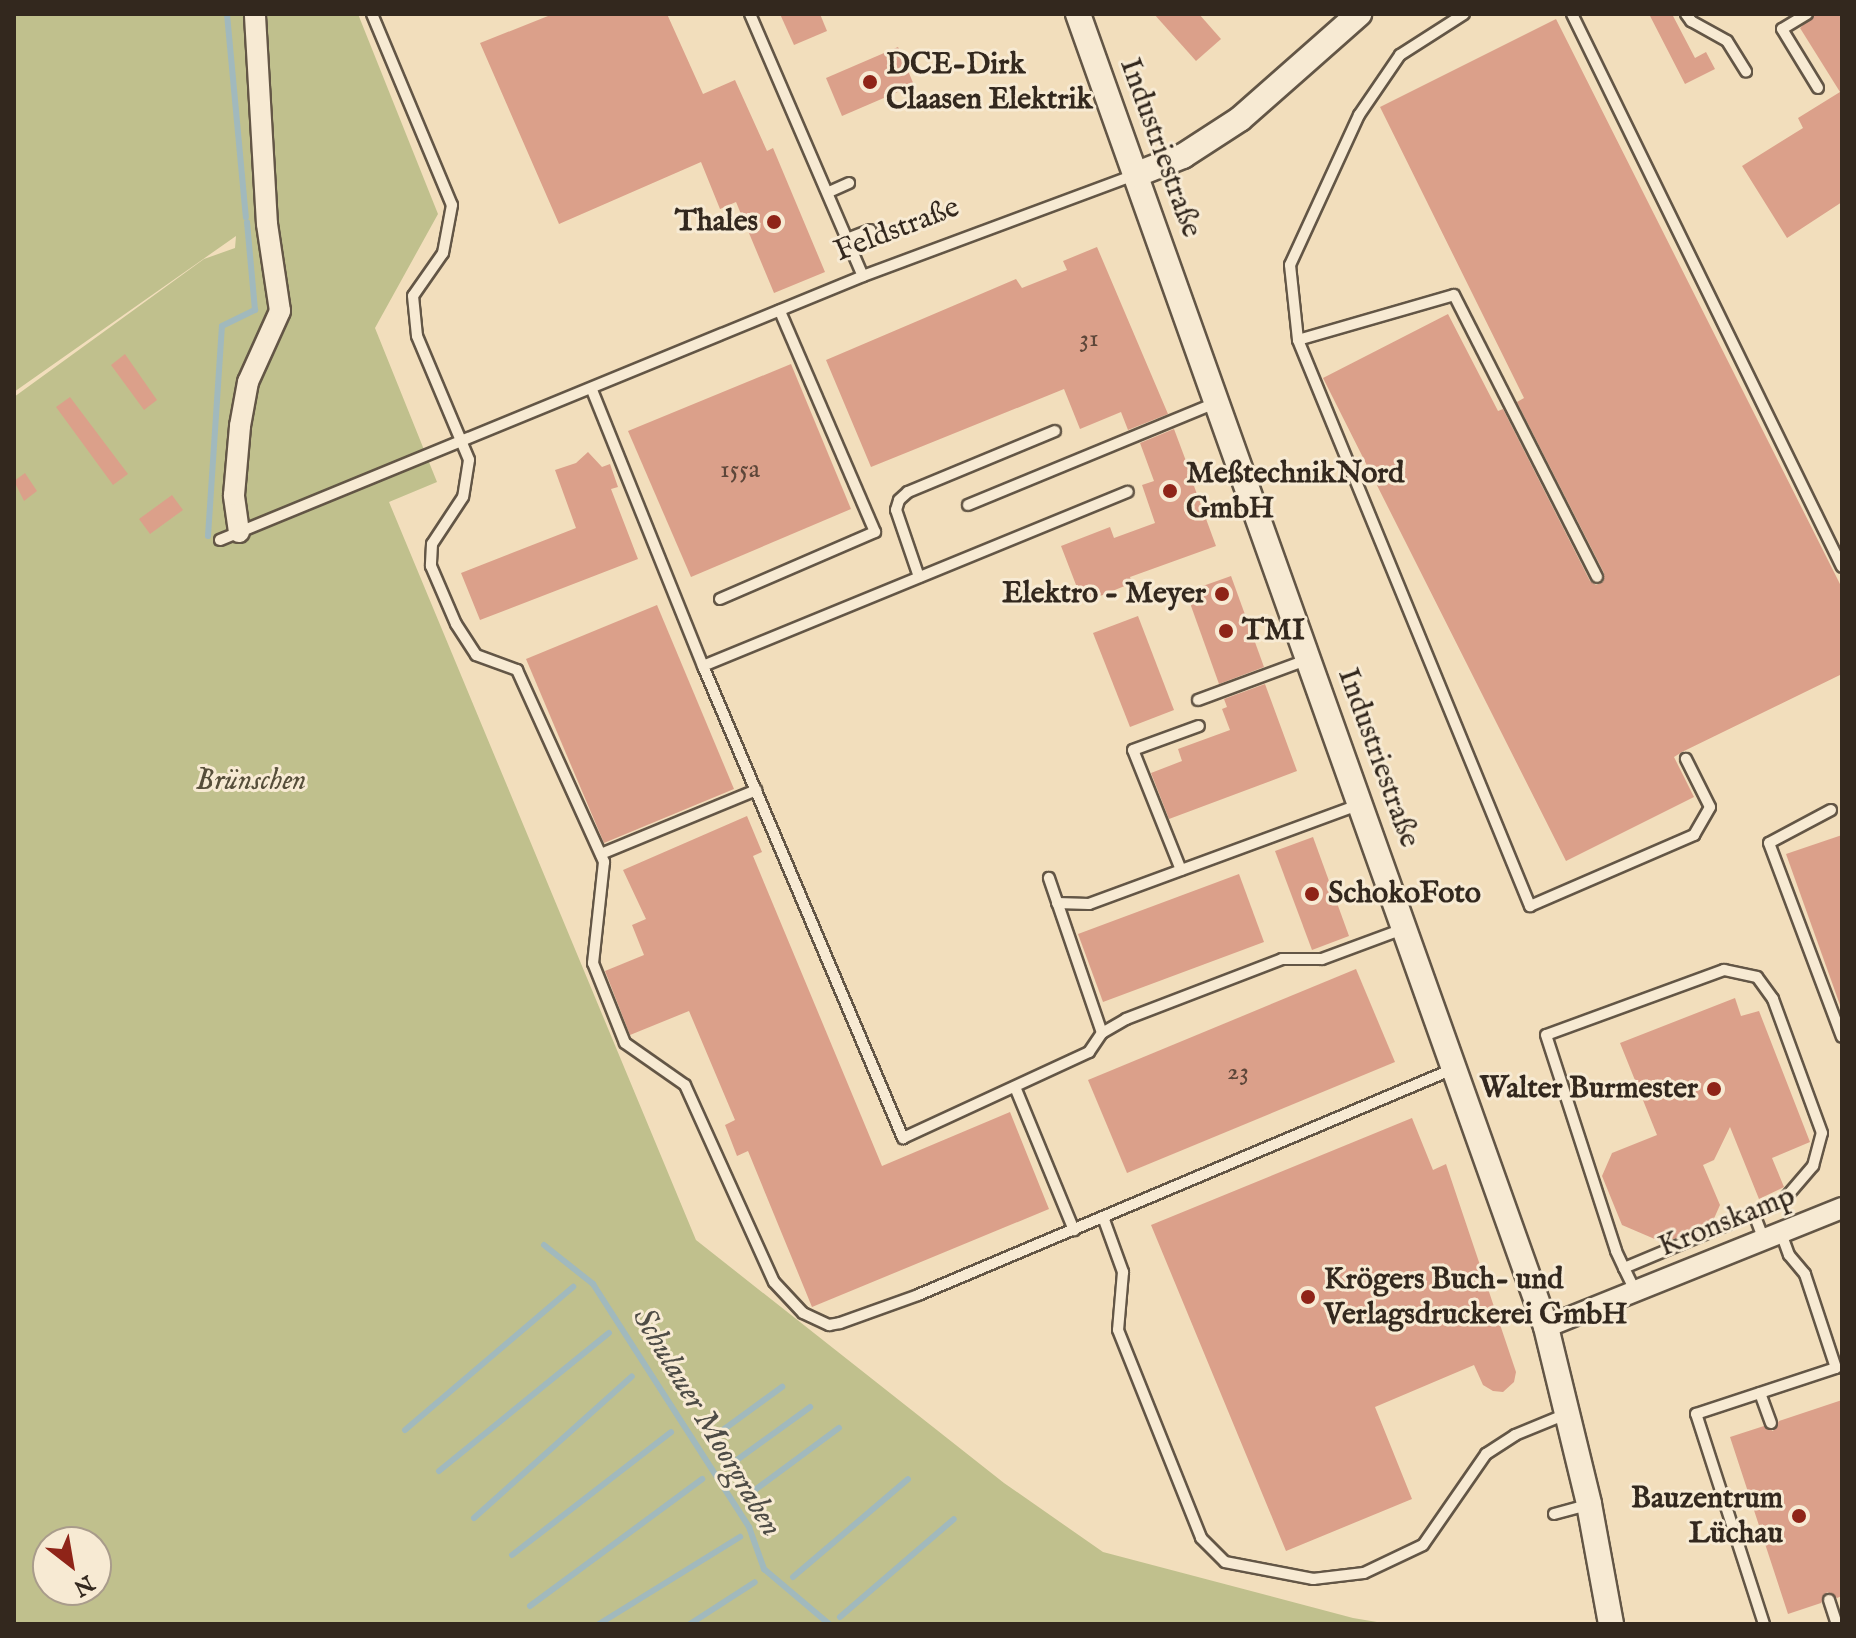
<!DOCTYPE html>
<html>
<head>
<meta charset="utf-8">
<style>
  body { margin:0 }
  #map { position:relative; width:1856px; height:1638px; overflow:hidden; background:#f2debc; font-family:"IM FELL English",serif }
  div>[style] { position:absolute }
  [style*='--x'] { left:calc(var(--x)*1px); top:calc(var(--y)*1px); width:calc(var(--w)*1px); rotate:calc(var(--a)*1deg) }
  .green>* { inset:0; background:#c0c08d }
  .stream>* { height:6px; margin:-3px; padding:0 3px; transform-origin:3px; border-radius:3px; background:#a1b9bd }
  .building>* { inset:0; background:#dba08a }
  .roads { filter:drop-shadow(2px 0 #635646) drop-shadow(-2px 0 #635646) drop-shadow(0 2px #635646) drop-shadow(0 -2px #635646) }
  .service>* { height:10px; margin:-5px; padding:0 5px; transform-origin:5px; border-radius:5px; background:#f7ead3 }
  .minor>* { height:20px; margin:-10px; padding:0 10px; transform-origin:10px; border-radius:10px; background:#f7ead3 }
  .tertiary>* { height:24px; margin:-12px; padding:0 12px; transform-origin:12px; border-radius:12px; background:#f7ead3 }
  .dots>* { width:22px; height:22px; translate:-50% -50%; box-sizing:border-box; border:4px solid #f7ead3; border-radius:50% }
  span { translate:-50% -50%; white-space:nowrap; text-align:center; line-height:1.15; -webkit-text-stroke:6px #f7ead3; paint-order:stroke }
  .number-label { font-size:26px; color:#5d4639 }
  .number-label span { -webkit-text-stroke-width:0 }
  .poi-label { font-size:30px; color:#33281e; font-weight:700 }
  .left { translate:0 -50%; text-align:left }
  .right { translate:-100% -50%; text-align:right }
  .street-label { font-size:30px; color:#33281e }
  .park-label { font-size:30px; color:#564e3a; font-style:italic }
  .water-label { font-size:32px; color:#4e4c46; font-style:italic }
  .frame { position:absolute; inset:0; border:16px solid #33281e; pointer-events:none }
  .north { position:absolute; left:32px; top:1526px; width:80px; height:80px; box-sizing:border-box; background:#f7ead3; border:2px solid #a99c8b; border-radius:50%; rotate:149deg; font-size:22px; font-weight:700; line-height:32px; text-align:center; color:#33281e }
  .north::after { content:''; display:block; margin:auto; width:28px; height:36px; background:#8f2418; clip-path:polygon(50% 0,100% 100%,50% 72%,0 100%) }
</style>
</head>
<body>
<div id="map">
  <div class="green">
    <div style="clip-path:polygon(evenodd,14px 14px,358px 14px,438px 214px,375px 328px,437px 482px,389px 502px,696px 1240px,1004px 1483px,1103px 1552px,1353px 1618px,1389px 1624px,14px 1624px,14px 397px,204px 259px,235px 248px,236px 236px,14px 392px,14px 14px,48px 1542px,96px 1542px,96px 1590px,48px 1590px,48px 1542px)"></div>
  </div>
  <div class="stream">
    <div style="--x:227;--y:14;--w:204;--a:84.7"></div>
    <div style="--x:208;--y:536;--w:210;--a:-86.2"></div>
    <div style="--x:222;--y:326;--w:37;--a:-26"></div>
    <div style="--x:255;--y:310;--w:88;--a:-95.2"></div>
    <div style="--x:544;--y:1245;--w:63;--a:38.5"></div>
    <div style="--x:593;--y:1284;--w:289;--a:57.3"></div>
    <div style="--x:749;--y:1527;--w:45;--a:70.3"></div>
    <div style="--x:764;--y:1569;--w:85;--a:40.2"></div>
    <div style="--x:405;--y:1430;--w:221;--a:-40.4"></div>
    <div style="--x:712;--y:1438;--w:87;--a:-36.1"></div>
    <div style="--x:730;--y:1465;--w:99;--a:-35.9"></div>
    <div style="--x:439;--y:1471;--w:219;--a:-39.1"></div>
    <div style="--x:748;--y:1495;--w:113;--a:-36.4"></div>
    <div style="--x:474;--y:1518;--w:212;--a:-41.9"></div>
    <div style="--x:512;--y:1555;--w:201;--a:-37.7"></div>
    <div style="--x:793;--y:1577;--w:151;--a:-40.4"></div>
    <div style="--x:530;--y:1606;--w:214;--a:-36.4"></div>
    <div style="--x:840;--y:1617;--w:150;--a:-40.7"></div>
    <div style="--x:599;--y:1624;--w:166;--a:-31.7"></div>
    <div style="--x:690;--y:1624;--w:77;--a:-32.9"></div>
  </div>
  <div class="building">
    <div style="clip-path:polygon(553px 14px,667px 14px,703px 94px,735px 80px,767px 151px,773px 148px,825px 272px,774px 293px,736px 202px,720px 209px,701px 162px,559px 224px,480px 43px)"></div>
    <div style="clip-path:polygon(780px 14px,820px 14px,827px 31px,794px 45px)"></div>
    <div style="clip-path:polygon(1154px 14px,1199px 14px,1221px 39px,1196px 61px)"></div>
    <div style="clip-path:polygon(1649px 14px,1672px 14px,1695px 58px,1706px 52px,1715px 69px,1685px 84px)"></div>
    <div style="clip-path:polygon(1815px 14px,1842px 14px,1842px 202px,1787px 238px,1742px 166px,1803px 128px,1798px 118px,1840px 92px,1800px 28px)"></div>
    <div style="clip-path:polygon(1556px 19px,1842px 588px,1842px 674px,1682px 752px,1674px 757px,1694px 797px,1566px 861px,1323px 378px,1448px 314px,1498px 411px,1503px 409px,1590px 581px,1596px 585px,1603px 582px,1604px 573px,1517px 402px,1524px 398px,1380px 107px)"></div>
    <div style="clip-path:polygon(898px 47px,914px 85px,842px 116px,826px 78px)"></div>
    <div style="clip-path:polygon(1097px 247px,1168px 414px,1128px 430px,1121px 412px,1080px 429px,1064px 389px,871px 467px,826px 360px,1016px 279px,1022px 288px,1067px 270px,1063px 261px)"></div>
    <div style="clip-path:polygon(125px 354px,157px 400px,144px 410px,111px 365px)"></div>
    <div style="clip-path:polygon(791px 364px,851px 509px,691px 577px,628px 431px)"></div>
    <div style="clip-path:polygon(70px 397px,128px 474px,113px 485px,56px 407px)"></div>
    <div style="clip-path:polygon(1174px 429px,1189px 469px,1198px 465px,1204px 482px,1194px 486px,1216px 546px,1130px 577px,1132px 583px,1083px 603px,1061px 546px,1110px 527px,1114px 538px,1155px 523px,1142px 485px,1154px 481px,1140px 443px)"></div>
    <div style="clip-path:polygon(588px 452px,602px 467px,610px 464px,618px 487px,611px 489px,638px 559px,480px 620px,461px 573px,576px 528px,555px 470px,576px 463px)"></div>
    <div style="clip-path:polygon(25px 473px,37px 491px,24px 501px,14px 481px)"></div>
    <div style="clip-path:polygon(172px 495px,183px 510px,150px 534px,139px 519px)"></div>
    <div style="clip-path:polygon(1231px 576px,1264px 667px,1219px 684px,1186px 592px)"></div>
    <div style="clip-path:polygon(657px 605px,734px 789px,604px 843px,526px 659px)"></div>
    <div style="clip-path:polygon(1138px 616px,1174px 710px,1130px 727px,1093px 633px)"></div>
    <div style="clip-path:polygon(1265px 684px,1297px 771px,1169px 819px,1151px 773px,1182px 761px,1178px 749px,1230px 730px,1222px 709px,1227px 707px,1224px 699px)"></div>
    <div style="clip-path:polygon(747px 816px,762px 852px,753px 856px,882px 1166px,1010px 1112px,1049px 1209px,812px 1307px,748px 1151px,737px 1156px,725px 1125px,735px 1120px,689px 1011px,630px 1035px,605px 971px,644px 955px,632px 925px,646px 919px,623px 870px)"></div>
    <div style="clip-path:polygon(1842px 835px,1842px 1005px,1840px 1005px,1786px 854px)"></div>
    <div style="clip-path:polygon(1313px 837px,1349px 936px,1312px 950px,1275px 851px)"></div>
    <div style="clip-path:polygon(1239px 874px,1264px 942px,1103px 1002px,1078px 934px)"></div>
    <div style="clip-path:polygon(1356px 969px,1395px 1062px,1127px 1173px,1088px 1080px)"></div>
    <div style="clip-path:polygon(1735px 998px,1741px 1016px,1759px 1011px,1810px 1142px,1772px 1158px,1784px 1187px,1759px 1199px,1730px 1127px,1714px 1160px,1703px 1165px,1720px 1205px,1712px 1223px,1664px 1243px,1622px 1225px,1602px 1176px,1612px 1153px,1657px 1135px,1620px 1043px)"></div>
    <div style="clip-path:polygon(1412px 1118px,1433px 1170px,1446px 1164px,1516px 1372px,1514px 1382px,1503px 1392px,1493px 1391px,1483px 1385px,1474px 1365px,1375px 1407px,1412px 1499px,1286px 1551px,1151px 1225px)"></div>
    <div style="clip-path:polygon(1842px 1400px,1842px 1596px,1837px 1598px,1827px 1592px,1821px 1603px,1788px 1614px,1730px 1437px,1764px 1426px,1773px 1431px,1779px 1421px)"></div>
  </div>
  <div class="roads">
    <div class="service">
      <div style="--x:372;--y:14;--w:207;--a:67.3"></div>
      <div style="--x:452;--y:205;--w:49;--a:100.6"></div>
      <div style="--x:443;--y:253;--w:52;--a:124.9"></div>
      <div style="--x:413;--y:296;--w:40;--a:84.3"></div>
      <div style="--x:417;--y:336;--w:134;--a:67.2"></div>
      <div style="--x:469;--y:460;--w:37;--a:99"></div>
      <div style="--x:463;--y:497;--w:56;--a:123.4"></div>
      <div style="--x:432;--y:544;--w:22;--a:93"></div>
      <div style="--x:431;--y:566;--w:63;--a:66.7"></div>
      <div style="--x:456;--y:624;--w:37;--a:57"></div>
      <div style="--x:476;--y:655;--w:44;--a:20.1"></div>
      <div style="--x:517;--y:670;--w:211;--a:65.6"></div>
      <div style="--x:604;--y:862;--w:102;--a:96.2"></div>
      <div style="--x:593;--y:963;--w:86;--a:68.2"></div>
      <div style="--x:625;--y:1043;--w:73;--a:35"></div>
      <div style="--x:685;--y:1085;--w:216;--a:65.7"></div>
      <div style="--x:774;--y:1282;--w:42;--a:46.9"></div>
      <div style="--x:803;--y:1313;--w:29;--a:25"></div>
      <div style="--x:829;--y:1325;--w:11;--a:-10"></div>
      <div style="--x:840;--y:1323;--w:83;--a:-19.7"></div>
      <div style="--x:918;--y:1295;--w:581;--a:-22.9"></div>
      <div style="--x:750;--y:14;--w:285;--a:66.7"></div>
      <div style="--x:1464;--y:14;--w:76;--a:147.4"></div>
      <div style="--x:1400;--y:55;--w:73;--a:124.3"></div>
      <div style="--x:1359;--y:115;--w:165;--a:114.7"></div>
      <div style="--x:1290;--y:265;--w:75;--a:83.9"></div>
      <div style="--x:1298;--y:340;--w:612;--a:67.71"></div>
      <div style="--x:1530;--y:906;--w:179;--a:-23.4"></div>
      <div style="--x:1694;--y:835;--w:32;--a:-60"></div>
      <div style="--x:1710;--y:807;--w:54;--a:-116.6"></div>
      <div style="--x:1572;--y:14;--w:615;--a:63.98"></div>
      <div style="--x:1686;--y:14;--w:9;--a:54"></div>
      <div style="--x:1691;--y:21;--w:41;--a:29.1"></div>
      <div style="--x:1727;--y:41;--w:36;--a:58"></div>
      <div style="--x:1807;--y:14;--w:29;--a:149"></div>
      <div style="--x:1782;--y:29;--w:69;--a:58.6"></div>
      <div style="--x:829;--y:192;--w:22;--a:-24"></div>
      <div style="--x:847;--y:239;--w:25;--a:-21"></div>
      <div style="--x:1298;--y:340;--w:162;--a:-16.1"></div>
      <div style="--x:1454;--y:295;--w:316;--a:63.1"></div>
      <div style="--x:592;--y:390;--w:297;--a:68.1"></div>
      <div style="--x:703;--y:666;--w:513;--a:67.04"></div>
      <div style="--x:903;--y:1138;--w:205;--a:-24.8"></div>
      <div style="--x:1089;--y:1052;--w:23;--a:-56"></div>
      <div style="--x:1102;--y:1033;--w:164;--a:-108.9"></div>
      <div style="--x:968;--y:505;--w:268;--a:-22.4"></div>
      <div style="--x:220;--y:540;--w:695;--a:-22.32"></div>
      <div style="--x:863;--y:276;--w:290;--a:-20.4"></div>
      <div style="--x:919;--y:577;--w:71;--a:-108.9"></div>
      <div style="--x:896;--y:510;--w:10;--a:-73"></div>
      <div style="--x:899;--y:500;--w:12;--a:-42"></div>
      <div style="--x:908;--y:492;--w:159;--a:-22.5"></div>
      <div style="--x:720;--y:599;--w:169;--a:-23.4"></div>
      <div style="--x:875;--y:532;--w:241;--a:-113.3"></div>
      <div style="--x:703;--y:666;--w:459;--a:-22.3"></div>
      <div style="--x:1198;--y:700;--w:115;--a:-20.3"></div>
      <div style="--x:1831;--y:810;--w:70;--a:152"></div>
      <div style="--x:1769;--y:843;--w:207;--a:69.4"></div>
      <div style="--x:601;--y:854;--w:168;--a:-22.4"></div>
      <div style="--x:1181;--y:870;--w:129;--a:-111.8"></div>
      <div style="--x:1133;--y:750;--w:70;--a:-20"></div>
      <div style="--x:1057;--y:903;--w:32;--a:2"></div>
      <div style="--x:1089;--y:904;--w:287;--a:-20.2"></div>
      <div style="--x:1102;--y:1033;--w:28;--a:-30"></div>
      <div style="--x:1126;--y:1019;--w:167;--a:-21"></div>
      <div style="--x:1282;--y:959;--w:40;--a:0"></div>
      <div style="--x:1322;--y:959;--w:86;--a:-20.3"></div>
      <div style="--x:1015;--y:1087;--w:155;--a:67.6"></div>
      <div style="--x:1754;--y:1214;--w:28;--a:69"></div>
      <div style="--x:1103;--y:1217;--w:59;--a:70"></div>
      <div style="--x:1123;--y:1272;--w:58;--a:94.9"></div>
      <div style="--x:1118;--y:1330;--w:224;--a:68.2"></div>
      <div style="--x:1201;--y:1538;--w:34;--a:45"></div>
      <div style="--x:1225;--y:1562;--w:90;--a:10.9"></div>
      <div style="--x:1313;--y:1579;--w:51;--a:-6.7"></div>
      <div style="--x:1364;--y:1573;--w:65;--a:-25.4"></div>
      <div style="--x:1423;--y:1545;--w:111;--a:-55.3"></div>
      <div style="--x:1486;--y:1454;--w:35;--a:-33"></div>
      <div style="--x:1515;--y:1435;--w:55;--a:-22.4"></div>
      <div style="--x:1624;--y:1268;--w:171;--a:-22.7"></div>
      <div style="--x:1782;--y:1202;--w:48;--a:-49.3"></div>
      <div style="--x:1813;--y:1166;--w:34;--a:-75"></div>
      <div style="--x:1822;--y:1133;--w:143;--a:-110.1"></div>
      <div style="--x:1773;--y:999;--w:27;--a:-126"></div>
      <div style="--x:1757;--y:977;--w:34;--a:-168"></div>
      <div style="--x:1724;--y:970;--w:189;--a:159.9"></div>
      <div style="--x:1546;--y:1035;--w:227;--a:72"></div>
      <div style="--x:1616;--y:1251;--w:19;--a:65"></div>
      <div style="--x:1624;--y:1268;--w:25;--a:64"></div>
      <div style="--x:1760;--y:1393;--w:32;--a:70"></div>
      <div style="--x:1554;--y:1514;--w:34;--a:-15"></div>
      <div style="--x:1829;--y:1600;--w:25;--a:72"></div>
      <div style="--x:1764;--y:1624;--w:221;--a:-107.9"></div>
      <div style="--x:1696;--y:1414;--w:147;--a:-18.2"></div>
      <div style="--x:1836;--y:1368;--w:99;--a:-108.3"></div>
      <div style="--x:1805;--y:1274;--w:25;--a:-130"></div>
      <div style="--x:1789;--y:1255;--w:23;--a:-110"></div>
    </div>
    <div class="minor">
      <div style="--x:239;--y:532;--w:37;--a:-98"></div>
      <div style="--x:234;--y:495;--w:69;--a:-85"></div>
      <div style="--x:240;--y:426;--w:45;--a:-79.7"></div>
      <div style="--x:248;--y:382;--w:78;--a:-65.7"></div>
      <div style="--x:280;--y:311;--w:88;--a:-98.5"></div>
      <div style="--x:267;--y:224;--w:210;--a:-93.3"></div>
      <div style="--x:1546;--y:1327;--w:319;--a:-21.9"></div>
    </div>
    <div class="tertiary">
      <div style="--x:1078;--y:14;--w:1394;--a:70.38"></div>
      <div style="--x:1546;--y:1327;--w:182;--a:76.3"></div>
      <div style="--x:1589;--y:1504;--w:122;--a:79.6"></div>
      <div style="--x:1135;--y:175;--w:52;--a:-21.6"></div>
      <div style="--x:1183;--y:156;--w:68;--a:-33"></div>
      <div style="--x:1240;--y:119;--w:159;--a:-41.4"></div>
    </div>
  </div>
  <div class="dots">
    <div style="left:870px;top:82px;background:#8f2418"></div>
    <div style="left:774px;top:222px;background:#8f2418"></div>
    <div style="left:1170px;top:491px;background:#8f2418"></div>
    <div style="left:1222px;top:594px;background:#8f2418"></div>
    <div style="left:1226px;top:631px;background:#8f2418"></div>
    <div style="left:1312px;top:894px;background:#8f2418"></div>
    <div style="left:1714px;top:1089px;background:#8f2418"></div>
    <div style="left:1308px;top:1297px;background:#8f2418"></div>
    <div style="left:1799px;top:1516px;background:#8f2418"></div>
  </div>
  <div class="number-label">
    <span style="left:1089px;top:339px">31</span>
    <span style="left:740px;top:470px">155a</span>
    <span style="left:1238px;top:1072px">23</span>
  </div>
  <div class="poi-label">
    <span class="left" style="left:886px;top:82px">DCE-Dirk<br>Claasen Elektrik</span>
    <span class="right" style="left:758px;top:222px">Thales</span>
    <span class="left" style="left:1186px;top:491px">MeßtechnikNord<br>GmbH</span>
    <span class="right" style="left:1206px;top:594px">Elektro - Meyer</span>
    <span class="left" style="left:1242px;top:631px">TMI</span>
    <span class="left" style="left:1328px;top:894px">SchokoFoto</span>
    <span class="right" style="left:1698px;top:1089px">Walter Burmester</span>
    <span class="left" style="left:1324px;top:1297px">Krögers Buch- und<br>Verlagsdruckerei GmbH</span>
    <span class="right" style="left:1783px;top:1516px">Bauzentrum<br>Lüchau</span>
  </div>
  <div class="street-label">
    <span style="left:1160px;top:148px;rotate:70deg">Industriestraße</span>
    <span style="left:897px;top:230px;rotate:-21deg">Feldstraße</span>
    <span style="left:1378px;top:758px;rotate:70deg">Industriestraße</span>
    <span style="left:1727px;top:1222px;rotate:-22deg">Kronskamp</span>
  </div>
  <div class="park-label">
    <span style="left:251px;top:781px">Brünschen</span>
  </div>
  <div class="water-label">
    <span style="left:706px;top:1423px;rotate:59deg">Schulauer Moorgraben</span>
  </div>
  <div class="frame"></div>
  <div class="north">N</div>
</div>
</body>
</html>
